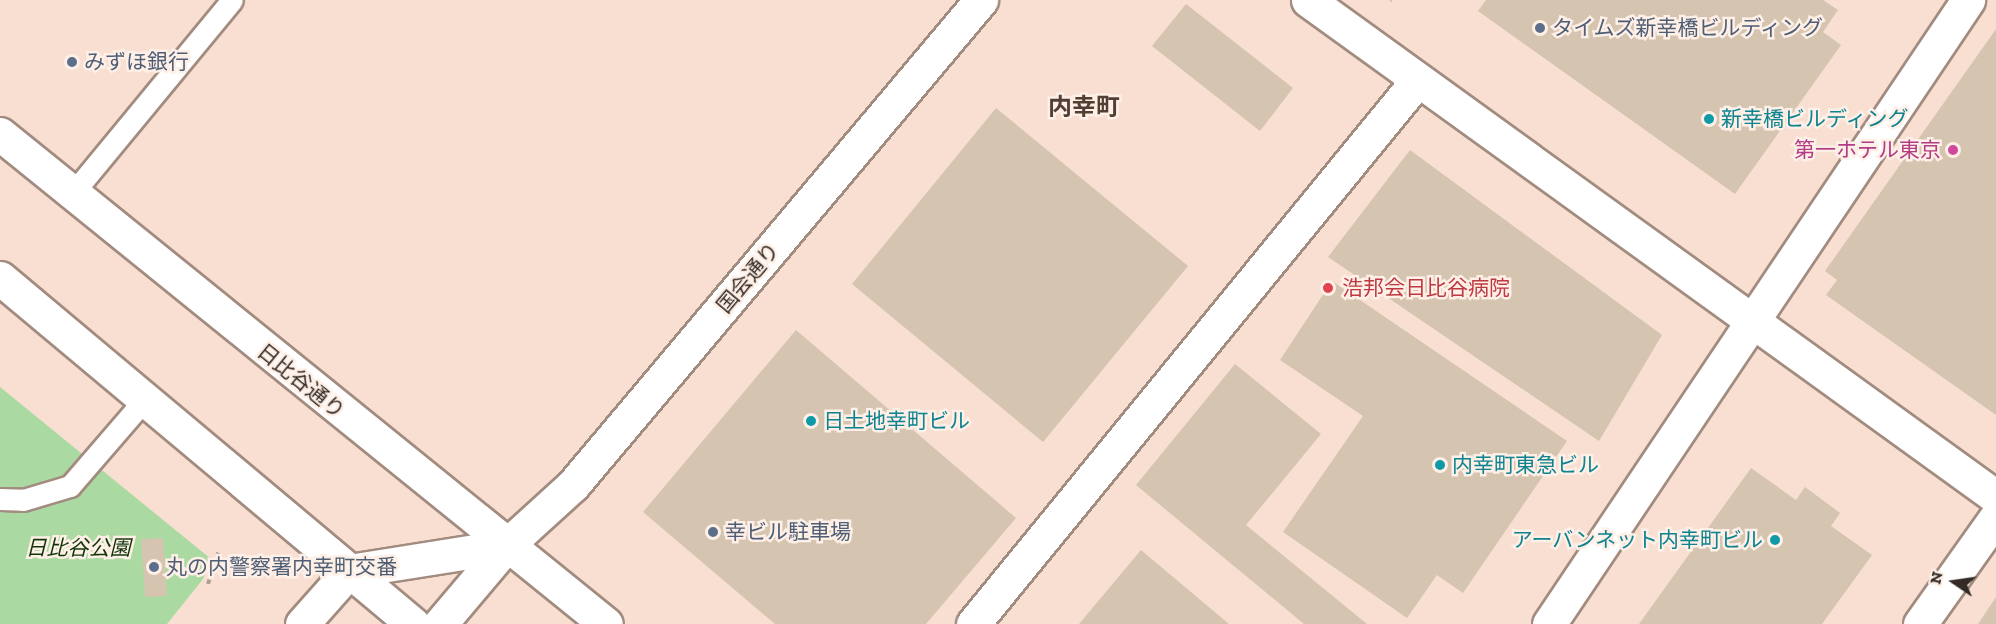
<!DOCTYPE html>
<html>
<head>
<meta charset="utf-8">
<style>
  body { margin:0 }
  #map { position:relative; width:1996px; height:624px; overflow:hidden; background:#f8dfd2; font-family:"Zilla Slab","Noto Sans JP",serif }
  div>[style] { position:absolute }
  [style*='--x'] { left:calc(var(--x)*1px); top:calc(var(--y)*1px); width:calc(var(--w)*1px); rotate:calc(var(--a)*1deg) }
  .green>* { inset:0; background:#aadaa1 }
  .building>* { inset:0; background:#d4c4b0 }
  .path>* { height:4px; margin-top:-2px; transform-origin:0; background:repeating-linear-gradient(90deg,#af9c92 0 4.5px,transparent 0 7.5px) }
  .roads { filter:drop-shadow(2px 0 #a28b7f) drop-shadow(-2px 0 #a28b7f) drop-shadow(0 2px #a28b7f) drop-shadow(0 -2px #a28b7f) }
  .service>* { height:21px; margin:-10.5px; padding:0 10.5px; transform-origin:10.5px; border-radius:10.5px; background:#fff }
  .minor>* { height:33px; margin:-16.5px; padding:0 16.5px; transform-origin:16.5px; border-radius:16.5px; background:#fff }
  .tertiary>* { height:33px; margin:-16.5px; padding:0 16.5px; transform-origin:16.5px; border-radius:16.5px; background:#fff }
  .secondary>* { height:33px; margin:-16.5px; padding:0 16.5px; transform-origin:16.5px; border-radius:16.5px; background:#fff }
  .dots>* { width:16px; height:16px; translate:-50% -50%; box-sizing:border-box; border:3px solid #feefe7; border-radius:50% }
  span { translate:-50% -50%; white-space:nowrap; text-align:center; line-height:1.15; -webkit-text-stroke:5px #feefe7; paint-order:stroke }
  .service-label { font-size:21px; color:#4e5e75 }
  .left { translate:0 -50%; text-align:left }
  .culture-label { font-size:21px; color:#0d838f }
  .right { translate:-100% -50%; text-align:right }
  .hotel-label { font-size:21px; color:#b23c85 }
  .street-label { font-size:21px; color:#332a25 }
  .health-label { font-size:21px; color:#be3a42 }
  .park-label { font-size:21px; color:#103608; font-style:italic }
  .quarter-label { font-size:24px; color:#523e33; font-weight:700 }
  .north { position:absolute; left:1924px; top:552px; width:60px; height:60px; -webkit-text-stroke:4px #feefe7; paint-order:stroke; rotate:283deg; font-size:16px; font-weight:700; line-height:24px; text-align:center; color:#332a25 }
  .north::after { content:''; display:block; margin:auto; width:21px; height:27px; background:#332a25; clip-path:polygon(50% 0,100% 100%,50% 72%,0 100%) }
</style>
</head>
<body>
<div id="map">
  <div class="green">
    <div style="clip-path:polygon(0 387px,211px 559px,203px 579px,167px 624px,0 624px)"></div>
  </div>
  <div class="building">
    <div style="clip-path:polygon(1486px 0,1823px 0,1838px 10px,1823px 32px,1841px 45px,1735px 194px,1478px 11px)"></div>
    <div style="clip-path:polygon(1186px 4px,1293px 88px,1260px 131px,1152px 46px)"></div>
    <div style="clip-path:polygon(1996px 29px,1996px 415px,1826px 295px,1837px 280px,1825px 271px)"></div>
    <div style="clip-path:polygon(996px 108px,1188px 266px,1043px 442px,852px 284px)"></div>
    <div style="clip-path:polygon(1410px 150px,1662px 335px,1599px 441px,1328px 257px)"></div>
    <div style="clip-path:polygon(1332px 281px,1567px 441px,1463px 593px,1437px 575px,1407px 618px,1283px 532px,1363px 416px,1280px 360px)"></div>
    <div style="clip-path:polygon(796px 330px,1016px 518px,926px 624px,775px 624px,643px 512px)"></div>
    <div style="clip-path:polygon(1235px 364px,1321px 434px,1246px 525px,1367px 624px,1304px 624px,1136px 485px)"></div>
    <div style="clip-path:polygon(1751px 468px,1796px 500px,1805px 487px,1840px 513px,1831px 526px,1872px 555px,1822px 624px,1639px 624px)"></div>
    <div style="clip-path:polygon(163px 538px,167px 596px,145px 597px,141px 539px)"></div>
    <div style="clip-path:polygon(1141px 550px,1229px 624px,1079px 624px)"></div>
    <div style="clip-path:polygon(1996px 597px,1996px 624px,1978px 624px)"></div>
  </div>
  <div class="path">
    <div style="--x:1390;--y:1;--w:1;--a:-45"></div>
    <div style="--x:208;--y:584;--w:33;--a:-72"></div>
  </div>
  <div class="roads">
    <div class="service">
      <div style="--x:72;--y:194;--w:251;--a:-50.5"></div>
      <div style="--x:0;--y:499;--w:23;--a:2"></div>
      <div style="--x:23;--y:500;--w:49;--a:-16.6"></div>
      <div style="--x:70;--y:486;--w:116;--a:-49.2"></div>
    </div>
    <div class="minor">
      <div style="--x:973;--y:624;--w:700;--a:-50.74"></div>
      <div style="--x:1549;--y:624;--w:752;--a:-56.12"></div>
      <div style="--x:1920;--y:624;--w:131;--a:-54.6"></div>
    </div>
    <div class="tertiary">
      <div style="--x:1308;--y:0;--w:849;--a:35.84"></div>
      <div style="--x:302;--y:624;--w:71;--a:-48.4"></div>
      <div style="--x:349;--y:571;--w:159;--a:-9"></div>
      <div style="--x:440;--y:624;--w:102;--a:-49.8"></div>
      <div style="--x:506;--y:546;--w:91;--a:-42.3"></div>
      <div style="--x:573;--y:485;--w:634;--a:-49.93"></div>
    </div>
    <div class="secondary">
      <div style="--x:0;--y:134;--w:779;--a:38.96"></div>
      <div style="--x:0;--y:278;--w:539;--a:39.96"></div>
    </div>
  </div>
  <div class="dots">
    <div style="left:1540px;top:28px;background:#5c6f8a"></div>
    <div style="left:72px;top:62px;background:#5c6f8a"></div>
    <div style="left:1709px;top:119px;background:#0f9aa8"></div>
    <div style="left:1953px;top:150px;background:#d1479c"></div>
    <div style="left:1328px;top:288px;background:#e0444e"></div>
    <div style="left:811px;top:421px;background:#0f9aa8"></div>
    <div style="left:1440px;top:465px;background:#0f9aa8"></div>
    <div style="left:713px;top:532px;background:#5c6f8a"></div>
    <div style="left:1775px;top:540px;background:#0f9aa8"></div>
    <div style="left:154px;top:567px;background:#5c6f8a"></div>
  </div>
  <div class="service-label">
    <span class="left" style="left:1552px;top:28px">タイムズ新幸橋ビルディング</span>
    <span class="left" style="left:84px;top:62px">みずほ銀行</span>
    <span class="left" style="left:725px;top:532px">幸ビル駐車場</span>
    <span class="left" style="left:166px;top:567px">丸の内警察署内幸町交番</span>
  </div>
  <div class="culture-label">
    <span class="left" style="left:1721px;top:119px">新幸橋ビルディング</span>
    <span class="left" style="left:823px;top:421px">日土地幸町ビル</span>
    <span class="left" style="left:1452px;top:465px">内幸町東急ビル</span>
    <span class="right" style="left:1763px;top:540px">アーバンネット内幸町ビル</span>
  </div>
  <div class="hotel-label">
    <span class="right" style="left:1941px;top:150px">第一ホテル東京</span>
  </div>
  <div class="street-label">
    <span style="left:748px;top:278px;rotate:-50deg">国会通り</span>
    <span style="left:301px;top:381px;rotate:39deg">日比谷通り</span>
  </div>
  <div class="health-label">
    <span class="left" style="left:1342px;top:288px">浩邦会日比谷病院</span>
  </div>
  <div class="park-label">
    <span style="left:78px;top:548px">日比谷公園</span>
  </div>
  <div class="quarter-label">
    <span style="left:1084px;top:107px">内幸町</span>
  </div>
  <div class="north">N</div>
</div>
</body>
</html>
